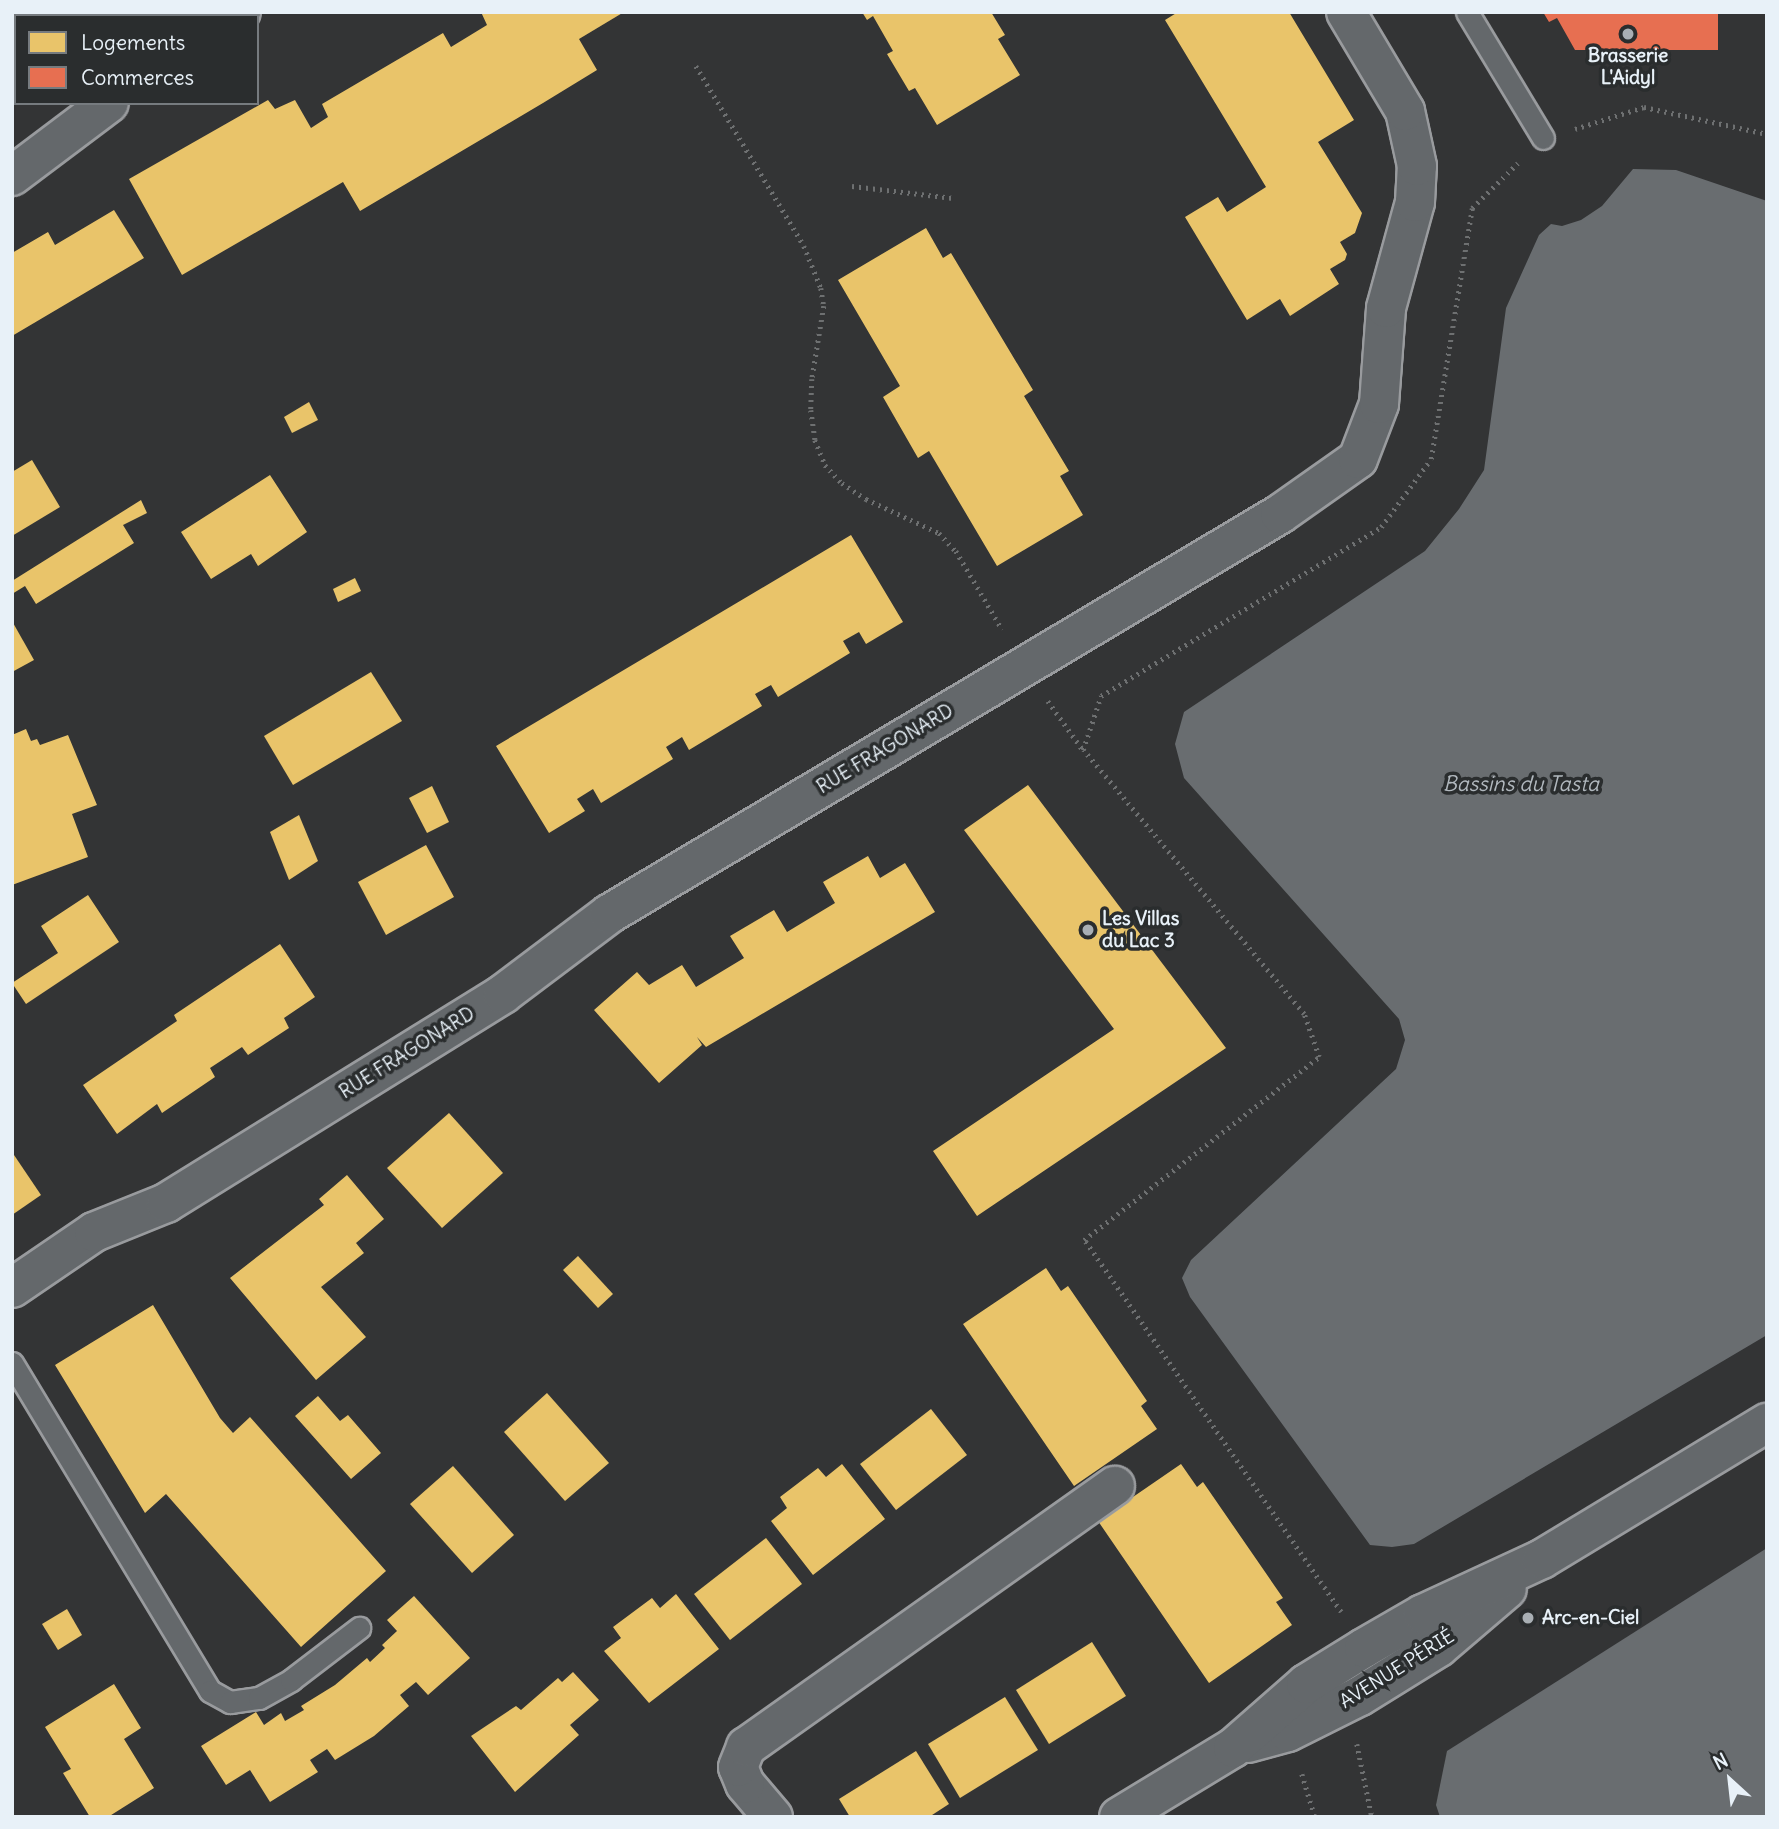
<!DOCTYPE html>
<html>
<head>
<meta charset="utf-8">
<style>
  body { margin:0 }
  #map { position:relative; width:1779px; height:1829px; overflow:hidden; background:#333435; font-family:Delius,sans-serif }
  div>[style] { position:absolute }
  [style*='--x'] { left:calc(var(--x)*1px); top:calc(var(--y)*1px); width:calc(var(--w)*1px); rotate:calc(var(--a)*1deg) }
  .water>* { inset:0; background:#696d70 }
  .homes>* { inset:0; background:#e9c46a }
  .shops>* { inset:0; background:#e76f51 }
  .path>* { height:4.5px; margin-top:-2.25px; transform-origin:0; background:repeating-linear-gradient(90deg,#6e7071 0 2px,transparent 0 7px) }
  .roads { filter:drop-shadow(2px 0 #999b9e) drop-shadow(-2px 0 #999b9e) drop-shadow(0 2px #999b9e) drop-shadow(0 -2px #999b9e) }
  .lane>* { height:21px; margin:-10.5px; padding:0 10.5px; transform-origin:10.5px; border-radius:10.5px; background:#64686b }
  .street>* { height:38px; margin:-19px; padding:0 19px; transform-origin:19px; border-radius:19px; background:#64686b }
  .dots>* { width:19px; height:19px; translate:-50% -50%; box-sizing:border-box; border:4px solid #2a2d2e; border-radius:50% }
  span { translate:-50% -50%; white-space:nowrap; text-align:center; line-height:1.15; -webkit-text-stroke:7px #2a2d2e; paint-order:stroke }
  .poi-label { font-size:19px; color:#e8f1f8; font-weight:700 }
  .left { translate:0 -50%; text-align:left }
  .street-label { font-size:19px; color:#e8f1f8 }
  .water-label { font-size:21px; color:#b1b8be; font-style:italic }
  .frame { position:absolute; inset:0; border:14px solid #e8f1f8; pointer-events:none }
  .legend { position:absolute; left:14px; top:14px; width:245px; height:91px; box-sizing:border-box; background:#2a2d2e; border:2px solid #767b7f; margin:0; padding:9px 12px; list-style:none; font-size:21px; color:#e8f1f8 }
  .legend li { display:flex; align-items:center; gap:14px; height:35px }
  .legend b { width:35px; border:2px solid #767b7f }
  .north { position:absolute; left:1695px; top:1745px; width:70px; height:70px; -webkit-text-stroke:5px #2a2d2e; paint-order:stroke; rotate:333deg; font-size:19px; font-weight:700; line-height:28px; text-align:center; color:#e8f1f8 }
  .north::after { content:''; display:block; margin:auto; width:24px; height:32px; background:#e8f1f8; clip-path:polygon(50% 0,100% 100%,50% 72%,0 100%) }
</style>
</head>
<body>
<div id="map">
  <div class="water">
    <div style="clip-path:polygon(1633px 169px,1676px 170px,1767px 201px,1767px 1335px,1414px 1544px,1392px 1547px,1370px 1545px,1190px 1297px,1182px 1278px,1191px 1260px,1396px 1069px,1405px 1040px,1399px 1019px,1184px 778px,1175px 744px,1184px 712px,1425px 551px,1459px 509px,1484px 470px,1506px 308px,1539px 235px,1551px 224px,1562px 226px,1581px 220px,1602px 206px)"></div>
    <div style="clip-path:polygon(1767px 1548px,1767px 1817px,1440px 1817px,1436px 1805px,1447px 1751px)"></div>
  </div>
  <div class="homes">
    <div style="clip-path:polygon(12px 12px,16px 16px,16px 82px,12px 84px)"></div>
    <div style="clip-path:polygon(481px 12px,624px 12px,579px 39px,597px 70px,543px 103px,360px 211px,343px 182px,182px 275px,129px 179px,268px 100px,275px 109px,295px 100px,311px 128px,328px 117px,322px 104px,443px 33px,451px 47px,487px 25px)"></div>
    <div style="clip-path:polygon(862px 12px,991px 12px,1005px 35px,998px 39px,1020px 75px,937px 125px,915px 88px,909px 91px,887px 54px,893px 51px,873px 16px,867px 20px)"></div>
    <div style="clip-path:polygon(1178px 12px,1289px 12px,1354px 120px,1318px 142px,1362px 213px,1355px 233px,1340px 242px,1347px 254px,1345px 260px,1330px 269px,1339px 284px,1290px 316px,1280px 299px,1247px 320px,1185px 217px,1218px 197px,1227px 212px,1266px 187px,1165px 20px)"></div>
    <div style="clip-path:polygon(114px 210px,144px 258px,12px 336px,12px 253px,48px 232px,55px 245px)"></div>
    <div style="clip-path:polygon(926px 228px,943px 258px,951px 253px,1033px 390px,1024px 396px,1069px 471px,1060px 476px,1083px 515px,997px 566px,929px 451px,918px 458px,883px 397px,900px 386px,838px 280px)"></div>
    <div style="clip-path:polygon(309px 402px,318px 420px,292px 433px,284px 417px)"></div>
    <div style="clip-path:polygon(32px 460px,60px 507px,12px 536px,12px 472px)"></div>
    <div style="clip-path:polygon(270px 475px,307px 532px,258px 566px,251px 554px,211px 579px,181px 532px)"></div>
    <div style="clip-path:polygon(141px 500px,147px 513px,123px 525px,134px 543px,36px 604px,25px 586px,12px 594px,12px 581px)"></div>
    <div style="clip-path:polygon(851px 535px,903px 622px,866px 644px,859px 632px,843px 641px,850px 653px,778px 697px,771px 685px,755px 694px,762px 706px,689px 750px,682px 737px,666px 747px,673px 759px,601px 803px,593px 789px,577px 799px,585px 811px,549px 833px,496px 746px)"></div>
    <div style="clip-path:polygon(355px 578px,361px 591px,338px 602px,333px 589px)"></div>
    <div style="clip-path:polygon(12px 621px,34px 660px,12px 672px)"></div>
    <div style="clip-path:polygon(371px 672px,402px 721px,293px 785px,264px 736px)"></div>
    <div style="clip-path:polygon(26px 729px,31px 741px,37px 739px,40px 745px,68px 735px,97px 805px,72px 814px,88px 857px,12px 885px,12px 735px)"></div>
    <div style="clip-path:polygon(1028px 785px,1226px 1048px,977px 1216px,933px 1151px,1114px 1029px,964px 830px)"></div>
    <div style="clip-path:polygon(432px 786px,449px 822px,427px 833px,409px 798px)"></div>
    <div style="clip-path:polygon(299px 815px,318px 861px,289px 880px,270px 832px)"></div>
    <div style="clip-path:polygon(426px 845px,454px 897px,386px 935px,358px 882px)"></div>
    <div style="clip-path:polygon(868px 856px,880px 878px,905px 863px,935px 912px,706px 1047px,697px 1037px,702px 1045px,659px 1083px,594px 1010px,637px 972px,649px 985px,682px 965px,696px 987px,744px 958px,730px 936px,774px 910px,787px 932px,835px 903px,823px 882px)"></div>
    <div style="clip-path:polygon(88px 895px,119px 942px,26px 1004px,12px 983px,58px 953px,41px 926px)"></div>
    <div style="clip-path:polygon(280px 944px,315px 997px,284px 1018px,289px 1028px,248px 1055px,242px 1047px,210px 1068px,215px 1077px,162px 1113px,157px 1104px,117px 1134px,83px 1085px,177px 1021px,174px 1015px)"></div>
    <div style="clip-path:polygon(449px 1113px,503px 1173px,442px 1228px,387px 1168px)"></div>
    <div style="clip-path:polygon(12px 1152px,41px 1195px,12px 1215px)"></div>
    <div style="clip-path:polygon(347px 1175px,384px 1219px,356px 1243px,364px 1253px,321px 1287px,366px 1337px,316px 1380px,230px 1278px,324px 1205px,319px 1199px)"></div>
    <div style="clip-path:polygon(578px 1256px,613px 1294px,598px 1308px,563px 1270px)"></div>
    <div style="clip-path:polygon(1046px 1268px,1061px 1291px,1068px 1286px,1147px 1401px,1141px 1406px,1157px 1429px,1074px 1486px,963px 1324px)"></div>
    <div style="clip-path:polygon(153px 1305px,220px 1418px,233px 1433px,250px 1417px,386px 1571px,301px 1647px,166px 1494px,145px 1513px,55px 1365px)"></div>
    <div style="clip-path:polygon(547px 1393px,609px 1463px,565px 1501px,504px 1432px)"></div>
    <div style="clip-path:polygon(318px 1396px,340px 1421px,348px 1415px,381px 1453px,351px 1479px,295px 1416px)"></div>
    <div style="clip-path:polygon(931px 1409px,967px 1455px,896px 1510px,860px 1464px)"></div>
    <div style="clip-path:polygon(842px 1464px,885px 1519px,813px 1575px,771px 1521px,787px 1508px,780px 1497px,818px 1468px,826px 1477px)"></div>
    <div style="clip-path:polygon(1181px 1464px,1197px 1487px,1203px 1482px,1283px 1598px,1276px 1602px,1292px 1625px,1209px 1683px,1098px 1521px)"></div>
    <div style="clip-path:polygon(453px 1466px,514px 1535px,472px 1573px,410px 1504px)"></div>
    <div style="clip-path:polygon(766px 1538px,802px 1584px,730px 1640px,694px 1594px)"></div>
    <div style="clip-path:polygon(676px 1594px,719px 1649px,649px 1703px,604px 1651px,621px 1638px,613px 1627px,652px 1598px,660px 1608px)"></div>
    <div style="clip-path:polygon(414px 1596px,470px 1658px,428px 1695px,416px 1682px,400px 1695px,409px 1706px,374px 1736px,335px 1760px,327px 1749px,310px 1760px,318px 1772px,270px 1802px,250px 1770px,226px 1785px,201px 1746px,256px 1712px,264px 1725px,281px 1713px,285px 1721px,304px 1710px,301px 1706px,335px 1685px,367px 1658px,370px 1662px,385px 1648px,382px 1645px,397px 1631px,387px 1620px)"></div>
    <div style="clip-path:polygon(67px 1609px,82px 1635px,58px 1650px,42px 1624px)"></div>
    <div style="clip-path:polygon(1092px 1642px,1126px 1696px,1049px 1744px,1016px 1690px)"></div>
    <div style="clip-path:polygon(573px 1672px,599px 1700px,570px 1725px,579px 1735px,515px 1792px,471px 1736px,516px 1706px,521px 1710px,558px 1678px,562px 1682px)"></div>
    <div style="clip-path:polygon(114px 1684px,141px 1728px,124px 1739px,154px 1788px,108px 1817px,90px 1817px,63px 1773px,71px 1769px,45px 1727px)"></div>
    <div style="clip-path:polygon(1005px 1697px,1038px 1750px,960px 1798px,928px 1744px)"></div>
    <div style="clip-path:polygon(916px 1751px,949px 1804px,929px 1817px,850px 1817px,839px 1799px)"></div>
  </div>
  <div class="shops">
    <div style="clip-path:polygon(1543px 12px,1718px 12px,1718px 50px,1575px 50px,1557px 18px,1549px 22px)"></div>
  </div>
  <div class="path">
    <div style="--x:696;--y:66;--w:210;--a:59"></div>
    <div style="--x:804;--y:246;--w:45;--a:68"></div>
    <div style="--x:821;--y:288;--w:18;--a:81"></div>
    <div style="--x:824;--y:306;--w:74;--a:99.3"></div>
    <div style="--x:812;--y:379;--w:31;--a:92"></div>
    <div style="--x:811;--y:410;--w:30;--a:82"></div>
    <div style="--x:815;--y:440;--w:27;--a:68"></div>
    <div style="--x:825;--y:465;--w:25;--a:47"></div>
    <div style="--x:842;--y:483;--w:29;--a:34"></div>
    <div style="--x:866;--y:499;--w:81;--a:25"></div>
    <div style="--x:939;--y:533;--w:25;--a:47"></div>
    <div style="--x:956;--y:551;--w:91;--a:59.5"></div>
    <div style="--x:1575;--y:129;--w:72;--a:-17.7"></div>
    <div style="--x:1644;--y:107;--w:126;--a:12.4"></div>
    <div style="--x:852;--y:186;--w:102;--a:6.8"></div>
    <div style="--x:1048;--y:701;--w:60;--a:54.5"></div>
    <div style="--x:1341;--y:1612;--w:452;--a:-124.6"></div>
    <div style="--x:1084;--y:1240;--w:298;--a:-37.9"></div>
    <div style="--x:1319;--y:1057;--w:46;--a:-109.2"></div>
    <div style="--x:1304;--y:1014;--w:344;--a:-129.9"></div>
    <div style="--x:1083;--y:750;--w:57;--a:-71.6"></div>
    <div style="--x:1101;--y:696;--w:327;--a:-31.1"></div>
    <div style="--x:1381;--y:527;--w:84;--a:-53.7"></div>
    <div style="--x:1431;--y:459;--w:254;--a:-80.7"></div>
    <div style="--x:1472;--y:208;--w:64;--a:-44.4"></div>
    <div style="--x:1357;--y:1744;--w:75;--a:78.4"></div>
    <div style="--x:1302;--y:1774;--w:45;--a:73.2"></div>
  </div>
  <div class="roads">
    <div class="lane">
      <div style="--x:1467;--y:12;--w:147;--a:58.9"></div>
      <div style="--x:12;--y:1363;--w:383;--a:58.9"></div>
      <div style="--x:210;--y:1691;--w:23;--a:29"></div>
      <div style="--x:230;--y:1702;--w:29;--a:-8"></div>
      <div style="--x:259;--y:1698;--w:37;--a:-29"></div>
      <div style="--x:291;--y:1680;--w:86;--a:-37.4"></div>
    </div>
    <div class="street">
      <div style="--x:125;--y:12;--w:4;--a:63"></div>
      <div style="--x:235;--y:16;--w:7;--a:-34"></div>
      <div style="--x:12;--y:176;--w:121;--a:-37"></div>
      <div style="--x:12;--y:1288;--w:99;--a:-34.3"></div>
      <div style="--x:94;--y:1232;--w:78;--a:-21.9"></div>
      <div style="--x:166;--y:1203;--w:397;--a:-31.8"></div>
      <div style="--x:503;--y:994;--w:133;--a:-37"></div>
      <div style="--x:609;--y:914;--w:781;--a:-30.8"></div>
      <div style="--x:1280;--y:514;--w:95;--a:-35.2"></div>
      <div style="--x:1358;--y:459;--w:59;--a:-69.1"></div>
      <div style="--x:1379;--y:404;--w:96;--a:-85.8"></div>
      <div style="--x:1386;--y:308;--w:110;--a:-74.7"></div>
      <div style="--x:1415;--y:202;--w:36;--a:-87"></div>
      <div style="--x:1417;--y:166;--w:56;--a:-102.3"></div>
      <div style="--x:1405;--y:111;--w:115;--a:-120.8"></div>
      <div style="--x:1248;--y:1743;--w:41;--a:-15.4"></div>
      <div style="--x:1288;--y:1732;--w:80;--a:-26.6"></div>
      <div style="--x:1360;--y:1696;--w:93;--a:-31.8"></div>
      <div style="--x:1439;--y:1647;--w:89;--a:-40.5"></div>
      <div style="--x:773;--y:1817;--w:43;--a:-130.3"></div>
      <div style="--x:745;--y:1784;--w:18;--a:-112"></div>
      <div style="--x:738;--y:1767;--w:22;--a:-68"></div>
      <div style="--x:746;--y:1747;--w:452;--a:-35.3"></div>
      <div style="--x:1119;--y:1817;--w:133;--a:-31.2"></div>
      <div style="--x:1233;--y:1748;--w:97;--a:-41.2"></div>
      <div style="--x:1306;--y:1684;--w:68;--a:-31.8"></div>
      <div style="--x:1364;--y:1648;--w:68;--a:-30"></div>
      <div style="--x:1423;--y:1614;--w:131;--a:-24.8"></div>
      <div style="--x:1542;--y:1559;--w:263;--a:-31.2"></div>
    </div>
  </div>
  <div class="dots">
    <div style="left:1628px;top:34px;background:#a9afb4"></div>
    <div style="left:1088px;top:930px;background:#a9afb4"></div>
    <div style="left:1528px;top:1618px;background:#a9afb4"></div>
  </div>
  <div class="poi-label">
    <span style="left:1628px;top:67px">Brasserie<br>L'Aidyl</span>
    <span class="left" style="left:1102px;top:930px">Les Villas<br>du Lac 3</span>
    <span class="left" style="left:1542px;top:1618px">Arc-en-Ciel</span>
  </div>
  <div class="street-label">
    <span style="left:885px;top:749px;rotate:-31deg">RUE FRAGONARD</span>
    <span style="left:407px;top:1053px;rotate:-32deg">RUE FRAGONARD</span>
    <span style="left:1397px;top:1669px;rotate:-32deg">AVENUE PÉRIÉ</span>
  </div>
  <div class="water-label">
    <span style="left:1521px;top:784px">Bassins du Tasta</span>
  </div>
  <div class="frame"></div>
  <ul class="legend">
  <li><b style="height:19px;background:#e9c46a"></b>Logements</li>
  <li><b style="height:19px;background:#e76f51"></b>Commerces</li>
  </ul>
  <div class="north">N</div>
</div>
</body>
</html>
